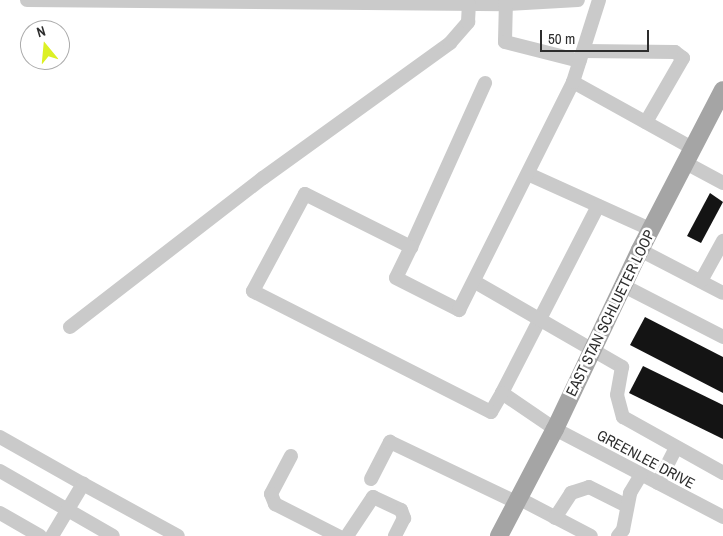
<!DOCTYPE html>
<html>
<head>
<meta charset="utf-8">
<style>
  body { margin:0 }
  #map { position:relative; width:723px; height:536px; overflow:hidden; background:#fff; font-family:"Archivo Narrow",sans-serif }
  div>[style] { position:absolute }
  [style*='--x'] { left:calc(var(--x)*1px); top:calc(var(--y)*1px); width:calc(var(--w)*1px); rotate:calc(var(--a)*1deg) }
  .building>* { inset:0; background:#141414 }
  .minor>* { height:14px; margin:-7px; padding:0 7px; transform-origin:7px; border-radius:7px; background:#cacaca }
  .major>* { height:18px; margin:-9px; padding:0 9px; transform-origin:9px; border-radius:9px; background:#a5a5a5 }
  span { translate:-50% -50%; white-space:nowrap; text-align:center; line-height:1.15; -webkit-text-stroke:5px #fff; paint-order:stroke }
  .street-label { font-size:15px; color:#2d2d2d }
  .north { position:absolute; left:20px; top:20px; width:50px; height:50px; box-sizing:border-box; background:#fff; border:1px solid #ababab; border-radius:50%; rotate:343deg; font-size:14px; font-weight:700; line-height:20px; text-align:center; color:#2d2d2d }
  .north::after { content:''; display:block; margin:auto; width:18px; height:22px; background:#dcf024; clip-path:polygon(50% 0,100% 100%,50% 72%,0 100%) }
  .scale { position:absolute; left:540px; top:30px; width:109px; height:22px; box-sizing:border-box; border:2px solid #2d2d2d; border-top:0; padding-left:6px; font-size:15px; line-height:18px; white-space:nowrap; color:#2d2d2d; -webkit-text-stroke:4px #fff; paint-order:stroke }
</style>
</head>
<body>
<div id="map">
  <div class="building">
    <div style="clip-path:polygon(710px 193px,723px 202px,701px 243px,687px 236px)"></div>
    <div style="clip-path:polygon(645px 317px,723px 357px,723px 393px,630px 345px)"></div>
    <div style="clip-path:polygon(643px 366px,723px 405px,723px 439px,629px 393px)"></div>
  </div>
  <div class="minor">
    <div style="--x:27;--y:0;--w:479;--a:0.5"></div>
    <div style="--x:506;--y:4;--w:72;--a:-3.2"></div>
    <div style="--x:506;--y:0;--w:42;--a:91.4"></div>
    <div style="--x:505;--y:42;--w:77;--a:14.2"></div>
    <div style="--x:583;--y:51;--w:92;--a:0.6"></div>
    <div style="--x:675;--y:52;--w:10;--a:37"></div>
    <div style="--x:683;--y:58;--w:74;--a:120"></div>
    <div style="--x:573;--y:82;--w:136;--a:29"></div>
    <div style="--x:684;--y:162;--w:44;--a:28.3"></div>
    <div style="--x:528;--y:174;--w:134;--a:24.3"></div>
    <div style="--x:598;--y:206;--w:210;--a:117.2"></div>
    <div style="--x:502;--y:393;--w:64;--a:34.2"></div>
    <div style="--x:555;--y:429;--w:190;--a:27.6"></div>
    <div style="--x:411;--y:247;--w:180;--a:-65.7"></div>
    <div style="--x:640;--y:250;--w:93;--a:27.4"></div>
    <div style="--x:701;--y:281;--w:46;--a:-61.2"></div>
    <div style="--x:475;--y:282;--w:170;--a:30"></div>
    <div style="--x:622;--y:367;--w:28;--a:100"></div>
    <div style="--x:617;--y:395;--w:23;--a:75"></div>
    <div style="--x:623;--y:417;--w:115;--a:29.2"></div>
    <div style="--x:622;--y:285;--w:114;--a:27.2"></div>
    <div style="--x:70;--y:327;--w:244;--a:-37.7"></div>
    <div style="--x:263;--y:178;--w:231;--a:-35.8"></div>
    <div style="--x:450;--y:43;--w:28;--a:-49"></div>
    <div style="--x:468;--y:22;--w:18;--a:-87"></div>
    <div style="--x:502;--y:393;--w:22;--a:120"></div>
    <div style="--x:491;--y:412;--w:267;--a:-153.1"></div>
    <div style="--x:253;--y:291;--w:110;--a:-61.8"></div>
    <div style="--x:305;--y:194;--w:119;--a:26.6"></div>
    <div style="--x:411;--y:247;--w:34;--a:116"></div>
    <div style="--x:396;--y:278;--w:71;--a:26.9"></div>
    <div style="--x:459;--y:310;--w:255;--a:-63.4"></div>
    <div style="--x:573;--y:82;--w:86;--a:-72.4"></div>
    <div style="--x:0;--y:437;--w:95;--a:29.5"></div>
    <div style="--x:291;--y:456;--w:43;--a:117.8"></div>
    <div style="--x:271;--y:494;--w:11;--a:68"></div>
    <div style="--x:275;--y:504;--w:71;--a:26.9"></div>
    <div style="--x:0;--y:471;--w:130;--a:29.9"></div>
    <div style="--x:371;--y:479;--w:42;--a:-62.8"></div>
    <div style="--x:390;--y:442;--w:140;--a:25.5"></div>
    <div style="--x:658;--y:483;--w:39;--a:-63"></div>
    <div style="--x:518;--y:498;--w:82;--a:27.5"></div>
    <div style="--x:0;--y:513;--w:46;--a:29.9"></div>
    <div style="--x:555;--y:518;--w:30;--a:-57"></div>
    <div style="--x:571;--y:493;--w:19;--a:-18"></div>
    <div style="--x:589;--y:487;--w:42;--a:26.6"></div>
    <div style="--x:52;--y:536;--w:61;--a:-59.2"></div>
    <div style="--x:83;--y:484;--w:108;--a:28.7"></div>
    <div style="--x:347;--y:536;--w:47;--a:-56.3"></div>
    <div style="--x:373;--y:497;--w:31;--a:25"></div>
    <div style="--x:401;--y:510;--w:9;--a:69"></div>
    <div style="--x:404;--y:518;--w:20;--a:117"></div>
    <div style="--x:618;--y:536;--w:8;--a:-50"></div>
    <div style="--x:623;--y:530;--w:38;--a:-79"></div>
    <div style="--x:630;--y:493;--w:21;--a:-59"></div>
  </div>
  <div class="major">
    <div style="--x:499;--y:536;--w:121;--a:-62.4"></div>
    <div style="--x:555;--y:429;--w:198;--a:-64.6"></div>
    <div style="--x:640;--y:250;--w:180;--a:-62.6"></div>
  </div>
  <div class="street-label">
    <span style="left:610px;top:313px;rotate:-64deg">EAST STAN SCHLUETER LOOP</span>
    <span style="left:646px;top:459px;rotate:28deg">GREENLEE DRIVE</span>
  </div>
  <div class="north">N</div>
  <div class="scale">50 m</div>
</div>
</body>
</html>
